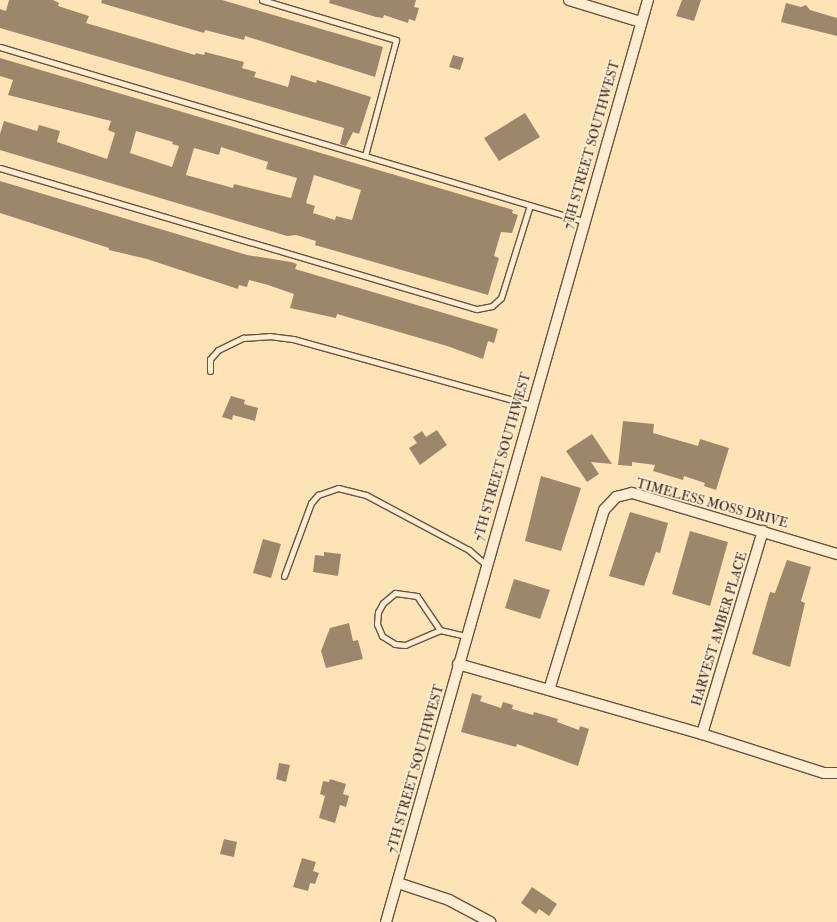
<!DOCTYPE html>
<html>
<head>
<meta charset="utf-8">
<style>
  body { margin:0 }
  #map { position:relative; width:837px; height:922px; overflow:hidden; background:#fde4b7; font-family:"IM FELL Double Pica",serif }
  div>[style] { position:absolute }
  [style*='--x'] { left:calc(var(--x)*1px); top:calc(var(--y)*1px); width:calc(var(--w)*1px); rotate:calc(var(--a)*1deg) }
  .building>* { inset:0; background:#9d876b }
  .roads { filter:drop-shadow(1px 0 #665340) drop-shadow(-1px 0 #665340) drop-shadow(0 1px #665340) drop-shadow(0 -1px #665340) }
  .lane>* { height:5px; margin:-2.5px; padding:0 2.5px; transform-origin:2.5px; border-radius:2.5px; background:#feedd0 }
  .street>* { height:10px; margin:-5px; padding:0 5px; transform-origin:5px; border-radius:5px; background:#feedd0 }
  span { translate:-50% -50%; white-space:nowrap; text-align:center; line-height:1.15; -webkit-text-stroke:3.5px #feedd0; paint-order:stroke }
  .street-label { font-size:13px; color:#342318 }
</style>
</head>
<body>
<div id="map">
  <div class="building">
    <div style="clip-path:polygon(9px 0,53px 0,59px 3px,58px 6px,89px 16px,86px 23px,195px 55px,196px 53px,204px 55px,205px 52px,244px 62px,242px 68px,256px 72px,254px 77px,288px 87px,291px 75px,316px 83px,317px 80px,371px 97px,359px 134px,353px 132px,346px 146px,340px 144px,344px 128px,0 28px,0 9px,6px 11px)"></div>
    <div style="clip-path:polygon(102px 0,222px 0,383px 47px,375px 77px,245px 36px,244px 40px,205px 30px,204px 33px,101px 3px)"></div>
    <div style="clip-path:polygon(330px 0,416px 0,414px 7px,419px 8px,415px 21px,409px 19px,408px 23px,384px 15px,383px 18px,376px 17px,329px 3px)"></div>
    <div style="clip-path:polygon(682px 0,701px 0,694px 21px,676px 16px)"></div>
    <div style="clip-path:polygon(786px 3px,801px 7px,806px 5px,810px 10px,837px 18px,837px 36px,781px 22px)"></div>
    <div style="clip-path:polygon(453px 55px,464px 58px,460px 70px,449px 67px)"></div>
    <div style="clip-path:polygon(evenodd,0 58px,513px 210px,512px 213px,518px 215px,512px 233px,501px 232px,494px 256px,499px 258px,488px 295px,315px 245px,316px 241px,296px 235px,287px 236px,0 150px,0 134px,4px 121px,37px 131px,39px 125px,60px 131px,57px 142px,107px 159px,115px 133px,108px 130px,111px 121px,8px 95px,13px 80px,0 76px,0 58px,136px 131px,173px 142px,172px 144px,179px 146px,172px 167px,130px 153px,136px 131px,0 58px,221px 147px,268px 162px,266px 169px,297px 178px,291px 198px,234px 184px,233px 188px,186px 175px,194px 148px,219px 155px,221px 147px,0 58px,314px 175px,361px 190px,352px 220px,336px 216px,335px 220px,313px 213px,315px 206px,306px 203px,314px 175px)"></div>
    <div style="clip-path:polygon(525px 113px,540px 137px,499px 161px,484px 138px)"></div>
    <div style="clip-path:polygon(0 181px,247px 255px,291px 262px,297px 264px,295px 269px,498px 329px,494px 343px,488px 341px,483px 359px,447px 346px,337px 314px,336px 318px,290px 308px,294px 294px,268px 285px,249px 280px,247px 287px,239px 285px,238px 289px,147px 259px,109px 250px,109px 248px,0 213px)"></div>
    <div style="clip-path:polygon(231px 396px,245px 400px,244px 404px,258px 408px,255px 421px,233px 415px,232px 420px,222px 417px)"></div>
    <div style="clip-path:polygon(623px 421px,654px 424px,653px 433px,698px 446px,700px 439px,729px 448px,716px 490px,704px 486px,705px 483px,684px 476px,683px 480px,653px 471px,655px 465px,632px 462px,632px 466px,618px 465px)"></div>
    <div style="clip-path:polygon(437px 430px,447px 445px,420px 465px,409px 448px,417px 443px,413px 437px,422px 431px,426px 437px)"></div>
    <div style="clip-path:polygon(592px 434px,612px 464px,591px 462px,599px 474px,587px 482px,566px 451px)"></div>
    <div style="clip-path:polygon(541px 476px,581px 488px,561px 551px,525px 541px)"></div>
    <div style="clip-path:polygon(630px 512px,668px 523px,660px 553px,656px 552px,644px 586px,609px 576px)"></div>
    <div style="clip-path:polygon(690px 531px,728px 542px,710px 606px,672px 594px)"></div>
    <div style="clip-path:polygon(263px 539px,281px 544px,271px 578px,253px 573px)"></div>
    <div style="clip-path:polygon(324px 552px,341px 554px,338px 576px,313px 572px,315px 555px,324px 556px)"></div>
    <div style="clip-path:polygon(787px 560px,811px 567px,801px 601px,805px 603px,790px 667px,752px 654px,770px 592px,775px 593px)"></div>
    <div style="clip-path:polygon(514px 579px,550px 590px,540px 619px,505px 608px)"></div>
    <div style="clip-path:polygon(349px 623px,353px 641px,358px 640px,363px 659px,326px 668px,321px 651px,330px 628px)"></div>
    <div style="clip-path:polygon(472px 693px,482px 696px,480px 701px,501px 708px,503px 702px,513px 705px,512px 709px,533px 715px,534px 712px,558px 719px,557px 722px,579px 730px,580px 726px,589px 729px,578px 766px,517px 744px,516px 747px,461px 732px)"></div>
    <div style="clip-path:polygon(279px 763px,290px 765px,286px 782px,276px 779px)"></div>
    <div style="clip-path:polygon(330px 779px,346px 784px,343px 794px,349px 796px,346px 807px,340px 805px,335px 823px,319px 818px,325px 796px,320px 794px,323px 781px,329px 782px)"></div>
    <div style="clip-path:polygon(224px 839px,237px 842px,234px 857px,220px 854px)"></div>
    <div style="clip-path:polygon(302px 858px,316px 862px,313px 871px,319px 873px,315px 884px,310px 883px,308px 891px,293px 887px)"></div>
    <div style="clip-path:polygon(532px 887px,557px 904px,549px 916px,539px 909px,536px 914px,521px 903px)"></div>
  </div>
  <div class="roads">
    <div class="lane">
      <div style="--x:262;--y:0;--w:140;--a:16.6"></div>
      <div style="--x:396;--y:40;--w:120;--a:105"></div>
      <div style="--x:0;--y:47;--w:608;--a:16.62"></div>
      <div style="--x:0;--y:168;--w:497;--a:16.5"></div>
      <div style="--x:477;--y:309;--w:15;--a:-11"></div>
      <div style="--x:492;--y:306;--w:12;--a:-42"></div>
      <div style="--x:501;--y:298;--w:97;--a:-72.7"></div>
      <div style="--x:210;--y:371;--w:12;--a:-90"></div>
      <div style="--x:210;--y:359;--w:12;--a:-48"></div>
      <div style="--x:218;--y:350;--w:28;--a:-26"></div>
      <div style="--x:243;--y:338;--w:26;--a:-4"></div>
      <div style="--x:269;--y:336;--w:24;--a:7"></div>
      <div style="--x:293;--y:339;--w:247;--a:15.5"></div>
      <div style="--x:284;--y:576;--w:78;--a:-69.7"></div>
      <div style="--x:311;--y:503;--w:11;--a:-49"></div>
      <div style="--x:318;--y:495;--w:21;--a:-19"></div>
      <div style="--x:338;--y:488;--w:29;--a:14"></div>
      <div style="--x:366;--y:495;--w:117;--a:28.1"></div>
      <div style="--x:469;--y:550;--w:23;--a:41"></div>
      <div style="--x:440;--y:630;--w:41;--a:-124.1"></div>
      <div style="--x:417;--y:596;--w:22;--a:-172"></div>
      <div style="--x:395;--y:593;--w:16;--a:140"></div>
      <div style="--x:383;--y:603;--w:10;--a:119"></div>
      <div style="--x:378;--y:612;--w:12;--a:95"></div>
      <div style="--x:377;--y:624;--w:13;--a:67"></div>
      <div style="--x:382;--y:636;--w:15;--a:32"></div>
      <div style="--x:395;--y:644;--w:10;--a:6"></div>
      <div style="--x:405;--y:645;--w:38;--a:-23"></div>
      <div style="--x:440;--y:630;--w:27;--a:13"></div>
    </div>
    <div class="street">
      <div style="--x:569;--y:0;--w:75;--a:17"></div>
      <div style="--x:458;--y:664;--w:254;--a:16"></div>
      <div style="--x:702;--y:734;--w:128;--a:17.7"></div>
      <div style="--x:824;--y:773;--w:13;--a:0"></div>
      <div style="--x:549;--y:690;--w:188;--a:-73"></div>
      <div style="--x:604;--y:510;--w:18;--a:-47"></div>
      <div style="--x:616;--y:497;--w:16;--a:-14"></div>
      <div style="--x:632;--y:493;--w:214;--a:16.6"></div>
      <div style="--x:702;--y:734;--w:212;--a:-73.3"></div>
      <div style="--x:398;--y:883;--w:54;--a:18.4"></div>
      <div style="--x:449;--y:900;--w:47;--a:28.2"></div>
      <div style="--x:386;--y:922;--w:959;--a:-74.14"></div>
    </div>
  </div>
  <div class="street-label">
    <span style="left:592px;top:145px;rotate:-74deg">7TH STREET SOUTHWEST</span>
    <span style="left:503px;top:457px;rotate:-74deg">7TH STREET SOUTHWEST</span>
    <span style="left:712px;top:504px;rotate:15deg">TIMELESS MOSS DRIVE</span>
    <span style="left:720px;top:629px;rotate:-73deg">HARVEST AMBER PLACE</span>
    <span style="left:416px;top:769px;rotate:-74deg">7TH STREET SOUTHWEST</span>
  </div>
</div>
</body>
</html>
